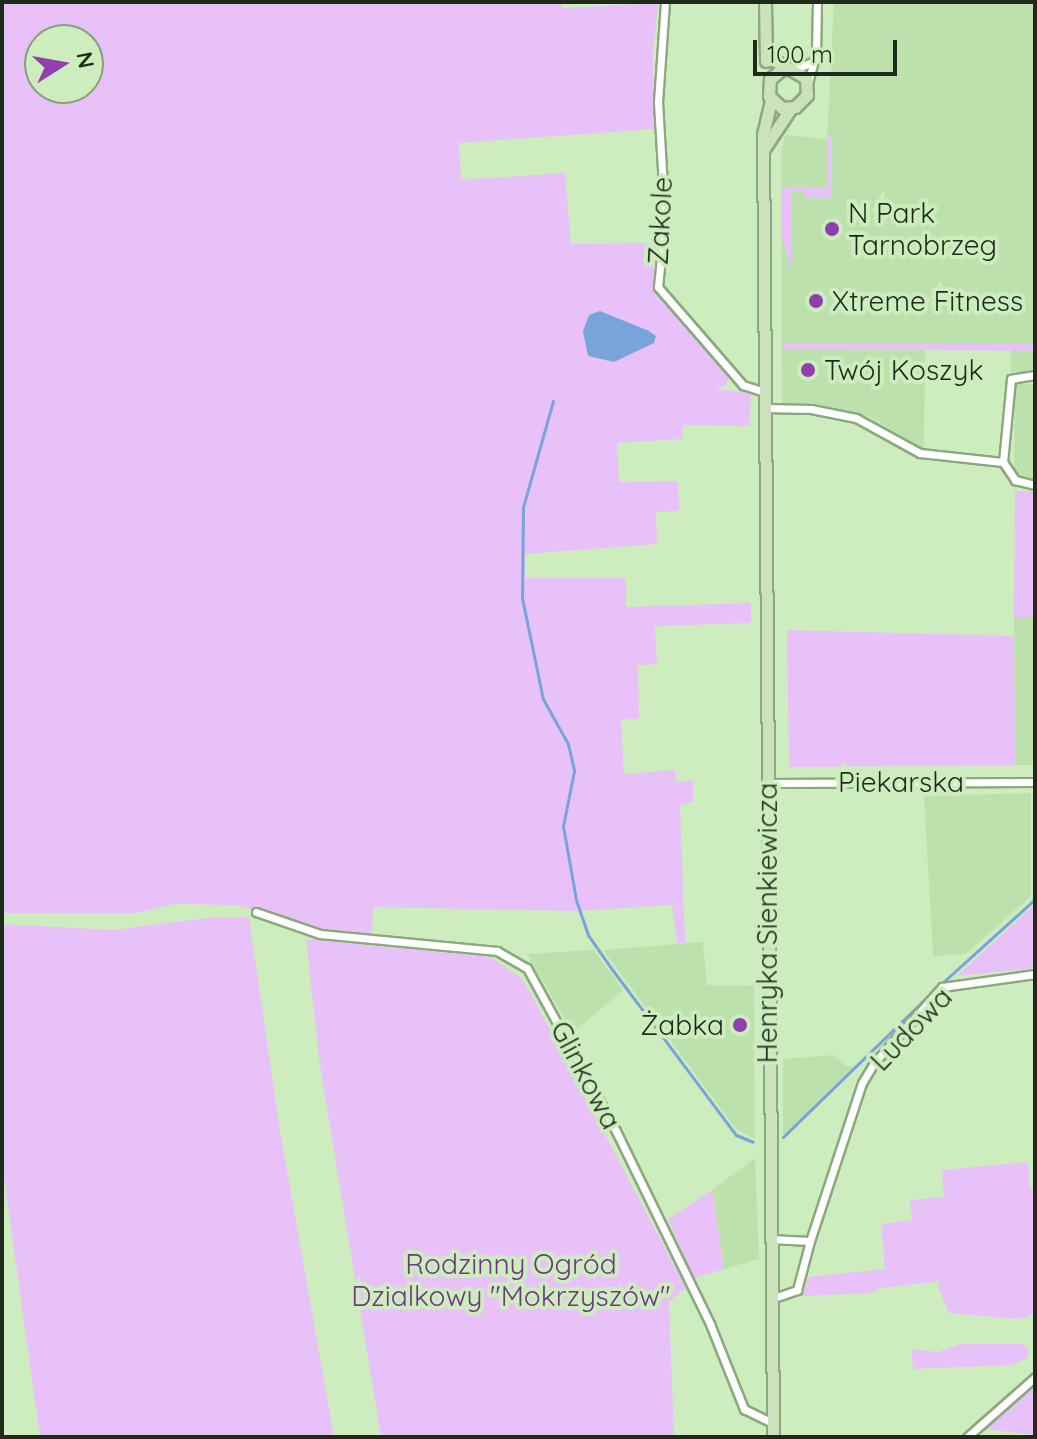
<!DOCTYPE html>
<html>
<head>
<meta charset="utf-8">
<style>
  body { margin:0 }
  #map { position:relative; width:1037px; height:1439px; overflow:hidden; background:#cdedbf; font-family:Quicksand,sans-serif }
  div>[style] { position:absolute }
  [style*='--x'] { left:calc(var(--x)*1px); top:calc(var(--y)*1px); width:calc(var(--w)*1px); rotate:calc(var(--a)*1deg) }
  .built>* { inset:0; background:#bde1ad }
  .green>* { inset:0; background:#e9c1f9 }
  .water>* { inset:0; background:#78a3db }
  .stream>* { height:3px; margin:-1.5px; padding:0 1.5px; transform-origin:1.5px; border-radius:1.5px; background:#78a3db }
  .roads { filter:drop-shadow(2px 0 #8ba97e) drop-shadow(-2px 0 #8ba97e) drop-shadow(0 2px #8ba97e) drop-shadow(0 -2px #8ba97e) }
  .minor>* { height:7px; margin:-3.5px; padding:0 3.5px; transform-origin:3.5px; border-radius:3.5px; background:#fff }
  .secondary>* { height:11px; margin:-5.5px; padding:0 5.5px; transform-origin:5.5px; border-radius:5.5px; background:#cbe2bd }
  .dots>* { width:22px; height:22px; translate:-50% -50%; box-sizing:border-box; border:4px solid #cdedbf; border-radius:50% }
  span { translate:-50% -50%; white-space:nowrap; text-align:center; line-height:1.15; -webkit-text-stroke:8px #cdedbf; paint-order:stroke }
  .poi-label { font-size:28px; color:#1f2b1a }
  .left { translate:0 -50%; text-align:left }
  .right { translate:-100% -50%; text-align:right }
  .street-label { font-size:28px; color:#1f2b1a }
  .park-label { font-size:28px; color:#6d3981 }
  .frame { position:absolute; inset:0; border:4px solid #1f2b1a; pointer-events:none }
  .north { position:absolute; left:24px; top:24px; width:80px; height:80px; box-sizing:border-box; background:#cdedbf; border:2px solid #879f7d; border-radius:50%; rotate:79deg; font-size:22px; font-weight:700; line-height:32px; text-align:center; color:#1f2b1a }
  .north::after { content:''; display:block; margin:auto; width:28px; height:36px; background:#913faf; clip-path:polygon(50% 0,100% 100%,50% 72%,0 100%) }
  .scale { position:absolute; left:753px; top:40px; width:144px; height:36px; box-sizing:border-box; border:4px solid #1f2b1a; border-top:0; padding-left:10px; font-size:24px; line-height:28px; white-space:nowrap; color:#1f2b1a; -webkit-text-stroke:6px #cdedbf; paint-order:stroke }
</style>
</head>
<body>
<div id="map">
  <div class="built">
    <div style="clip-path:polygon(834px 2px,1035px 2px,1035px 372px,1011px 372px,1011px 350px,925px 350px,924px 449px,870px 417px,820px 405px,782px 405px,781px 154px,785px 135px,827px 139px)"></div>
    <div style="clip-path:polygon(1015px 384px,1035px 384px,1035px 480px,1014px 473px)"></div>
    <div style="clip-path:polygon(1014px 617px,1035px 617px,1035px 765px,1015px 765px)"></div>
    <div style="clip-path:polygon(1031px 793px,1031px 896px,966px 954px,933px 956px,924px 796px)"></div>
    <div style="clip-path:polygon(703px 942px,707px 985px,754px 986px,755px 1139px,736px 1129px,603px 950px)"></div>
    <div style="clip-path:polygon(594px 950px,623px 990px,573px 1033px,527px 954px)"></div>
    <div style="clip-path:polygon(834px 1055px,844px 1065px,856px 1068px,783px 1136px,783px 1059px)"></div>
    <div style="clip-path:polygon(755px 1158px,759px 1259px,724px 1269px,712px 1190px)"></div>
  </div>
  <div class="green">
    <div style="clip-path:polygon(evenodd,2px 2px,561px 2px,562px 8px,658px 3px,653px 55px,654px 129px,459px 143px,461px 180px,565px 173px,571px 244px,649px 243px,659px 297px,729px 376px,726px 385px,715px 390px,751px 391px,750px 426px,683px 425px,682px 439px,617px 443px,619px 482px,678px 481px,679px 511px,656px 512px,657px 544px,525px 554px,525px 578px,626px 578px,626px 607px,751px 603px,751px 623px,655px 626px,657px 664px,638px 666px,639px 718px,621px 720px,624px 774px,675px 770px,676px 781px,693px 781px,693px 802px,680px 805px,685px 943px,677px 943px,672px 905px,577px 911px,373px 907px,372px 934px,321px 929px,236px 905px,175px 904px,136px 913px,2px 913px,2px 2px,40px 40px,88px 40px,88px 88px,40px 88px,40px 40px)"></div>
    <div style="clip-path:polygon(832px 135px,832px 198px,804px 198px,803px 191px,792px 191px,791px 269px,782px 236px,781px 187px,827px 187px,827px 140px,823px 140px)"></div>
    <div style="clip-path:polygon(783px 343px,1035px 344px,1035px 351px,783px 349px)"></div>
    <div style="clip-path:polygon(1015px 491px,1035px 491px,1035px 617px,1014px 617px)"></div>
    <div style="clip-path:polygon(787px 630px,1014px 636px,1015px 765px,789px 767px)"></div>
    <div style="clip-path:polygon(1035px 904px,1035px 968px,957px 976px)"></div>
    <div style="clip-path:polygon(207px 918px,249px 918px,280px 1131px,334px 1437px,40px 1437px,2px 1163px,2px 924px,113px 930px)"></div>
    <div style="clip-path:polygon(306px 939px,490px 957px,523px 979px,686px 1288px,669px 1301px,674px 1437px,381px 1437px,319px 1059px)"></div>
    <div style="clip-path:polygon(1028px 1162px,1030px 1188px,1035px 1189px,1035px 1314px,1019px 1319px,949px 1313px,938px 1287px,940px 1281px,880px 1288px,873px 1293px,803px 1296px,808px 1277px,885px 1269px,881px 1224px,912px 1220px,910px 1200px,944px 1197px,942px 1170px)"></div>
    <div style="clip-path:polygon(712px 1190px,724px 1269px,694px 1278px,668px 1219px)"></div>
    <div style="clip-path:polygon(961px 1344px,1024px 1344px,1029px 1351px,1027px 1358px,1012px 1365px,913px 1369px,911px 1349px,938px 1352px)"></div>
    <div style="clip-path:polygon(1035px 1387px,1035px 1435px,986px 1429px)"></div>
  </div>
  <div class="water">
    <div style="clip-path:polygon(600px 311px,649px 331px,656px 336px,654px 343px,614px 362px,588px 356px,583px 331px,589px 315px)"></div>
  </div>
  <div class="stream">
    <div style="--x:553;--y:401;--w:110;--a:105.8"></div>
    <div style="--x:523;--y:507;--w:91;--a:90.6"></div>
    <div style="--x:522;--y:598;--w:103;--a:78.3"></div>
    <div style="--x:543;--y:699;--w:51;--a:60.9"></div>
    <div style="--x:568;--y:744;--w:28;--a:77"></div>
    <div style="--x:574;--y:771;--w:56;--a:101.3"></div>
    <div style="--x:563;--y:826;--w:75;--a:80"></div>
    <div style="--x:576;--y:900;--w:37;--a:71"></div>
    <div style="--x:588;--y:935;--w:40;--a:55.1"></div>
    <div style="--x:611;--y:968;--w:209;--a:53.2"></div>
    <div style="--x:736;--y:1135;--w:18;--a:22"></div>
    <div style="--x:941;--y:984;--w:127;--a:-42.1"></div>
    <div style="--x:783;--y:1137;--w:212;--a:-44.2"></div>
  </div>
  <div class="roads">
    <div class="minor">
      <div style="--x:665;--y:2;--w:100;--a:94"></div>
      <div style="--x:658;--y:102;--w:118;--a:86.6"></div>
      <div style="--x:665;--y:220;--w:67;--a:96"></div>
      <div style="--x:658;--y:287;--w:130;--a:49.1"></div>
      <div style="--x:743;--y:385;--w:23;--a:18"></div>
      <div style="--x:796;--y:69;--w:20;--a:-24"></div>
      <div style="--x:808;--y:83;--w:30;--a:-75"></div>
      <div style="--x:816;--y:54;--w:52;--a:-88.9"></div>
      <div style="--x:1035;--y:375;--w:24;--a:171"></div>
      <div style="--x:1011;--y:379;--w:83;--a:95.5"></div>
      <div style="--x:1003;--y:462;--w:22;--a:56"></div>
      <div style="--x:1015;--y:480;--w:21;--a:14"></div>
      <div style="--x:765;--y:408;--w:46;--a:1.2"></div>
      <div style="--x:811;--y:409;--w:46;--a:11.3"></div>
      <div style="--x:856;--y:418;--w:73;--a:28.7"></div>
      <div style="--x:920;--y:453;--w:83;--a:6.2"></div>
      <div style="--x:766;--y:783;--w:269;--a:-0.2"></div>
      <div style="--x:256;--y:912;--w:68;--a:19"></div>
      <div style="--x:320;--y:934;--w:178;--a:5.5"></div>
      <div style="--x:497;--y:951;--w:34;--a:30"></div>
      <div style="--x:527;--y:968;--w:186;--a:61.4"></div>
      <div style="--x:616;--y:1131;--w:215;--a:64"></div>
      <div style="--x:710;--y:1324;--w:92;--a:68.2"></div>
      <div style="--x:744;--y:1409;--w:32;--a:26"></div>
      <div style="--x:770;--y:1239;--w:40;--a:2.9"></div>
      <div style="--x:810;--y:1241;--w:166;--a:-71.8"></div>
      <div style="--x:862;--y:1083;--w:23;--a:-59"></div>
      <div style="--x:874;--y:1063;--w:102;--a:-48.2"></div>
      <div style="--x:942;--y:987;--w:94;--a:-8"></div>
      <div style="--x:771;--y:1299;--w:28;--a:-19"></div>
      <div style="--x:797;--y:1290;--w:51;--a:-75.1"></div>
      <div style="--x:967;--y:1437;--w:91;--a:-41.4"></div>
    </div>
    <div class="secondary">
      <div style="--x:765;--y:2;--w:59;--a:89"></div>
      <div style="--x:766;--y:56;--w:46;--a:28.8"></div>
      <div style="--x:806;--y:78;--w:17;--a:87"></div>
      <div style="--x:807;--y:95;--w:17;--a:135"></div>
      <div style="--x:795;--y:107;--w:13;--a:176"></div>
      <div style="--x:782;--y:108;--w:18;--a:-137"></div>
      <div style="--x:769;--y:96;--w:17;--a:-87"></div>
      <div style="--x:770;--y:79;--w:17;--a:-40"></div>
      <div style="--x:771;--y:100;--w:35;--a:103"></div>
      <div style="--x:763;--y:134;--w:1303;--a:89.56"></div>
      <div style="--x:765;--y:147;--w:47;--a:-56.3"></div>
    </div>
  </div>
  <div class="dots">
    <div style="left:832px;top:229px;background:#913faf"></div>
    <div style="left:816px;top:301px;background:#913faf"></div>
    <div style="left:808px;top:370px;background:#913faf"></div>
    <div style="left:740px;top:1025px;background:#913faf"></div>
  </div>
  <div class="poi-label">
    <span class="left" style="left:848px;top:229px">N Park<br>Tarnobrzeg</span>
    <span class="left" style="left:832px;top:301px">Xtreme Fitness</span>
    <span class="left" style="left:824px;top:370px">Twój Koszyk</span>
    <span class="right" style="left:724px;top:1025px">Żabka</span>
  </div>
  <div class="street-label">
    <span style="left:660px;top:221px;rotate:-87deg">Zakole</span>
    <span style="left:901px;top:782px">Piekarska</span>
    <span style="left:767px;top:923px;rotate:-90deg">Henryka Sienkiewicza</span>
    <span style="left:911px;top:1029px;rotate:-46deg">Ludowa</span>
    <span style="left:586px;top:1075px;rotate:62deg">Glinkowa</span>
  </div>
  <div class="park-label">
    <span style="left:511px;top:1280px">Rodzinny Ogród<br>Dzialkowy "Mokrzyszów"</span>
  </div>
  <div class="frame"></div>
  <div class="north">N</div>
  <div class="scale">100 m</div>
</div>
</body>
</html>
